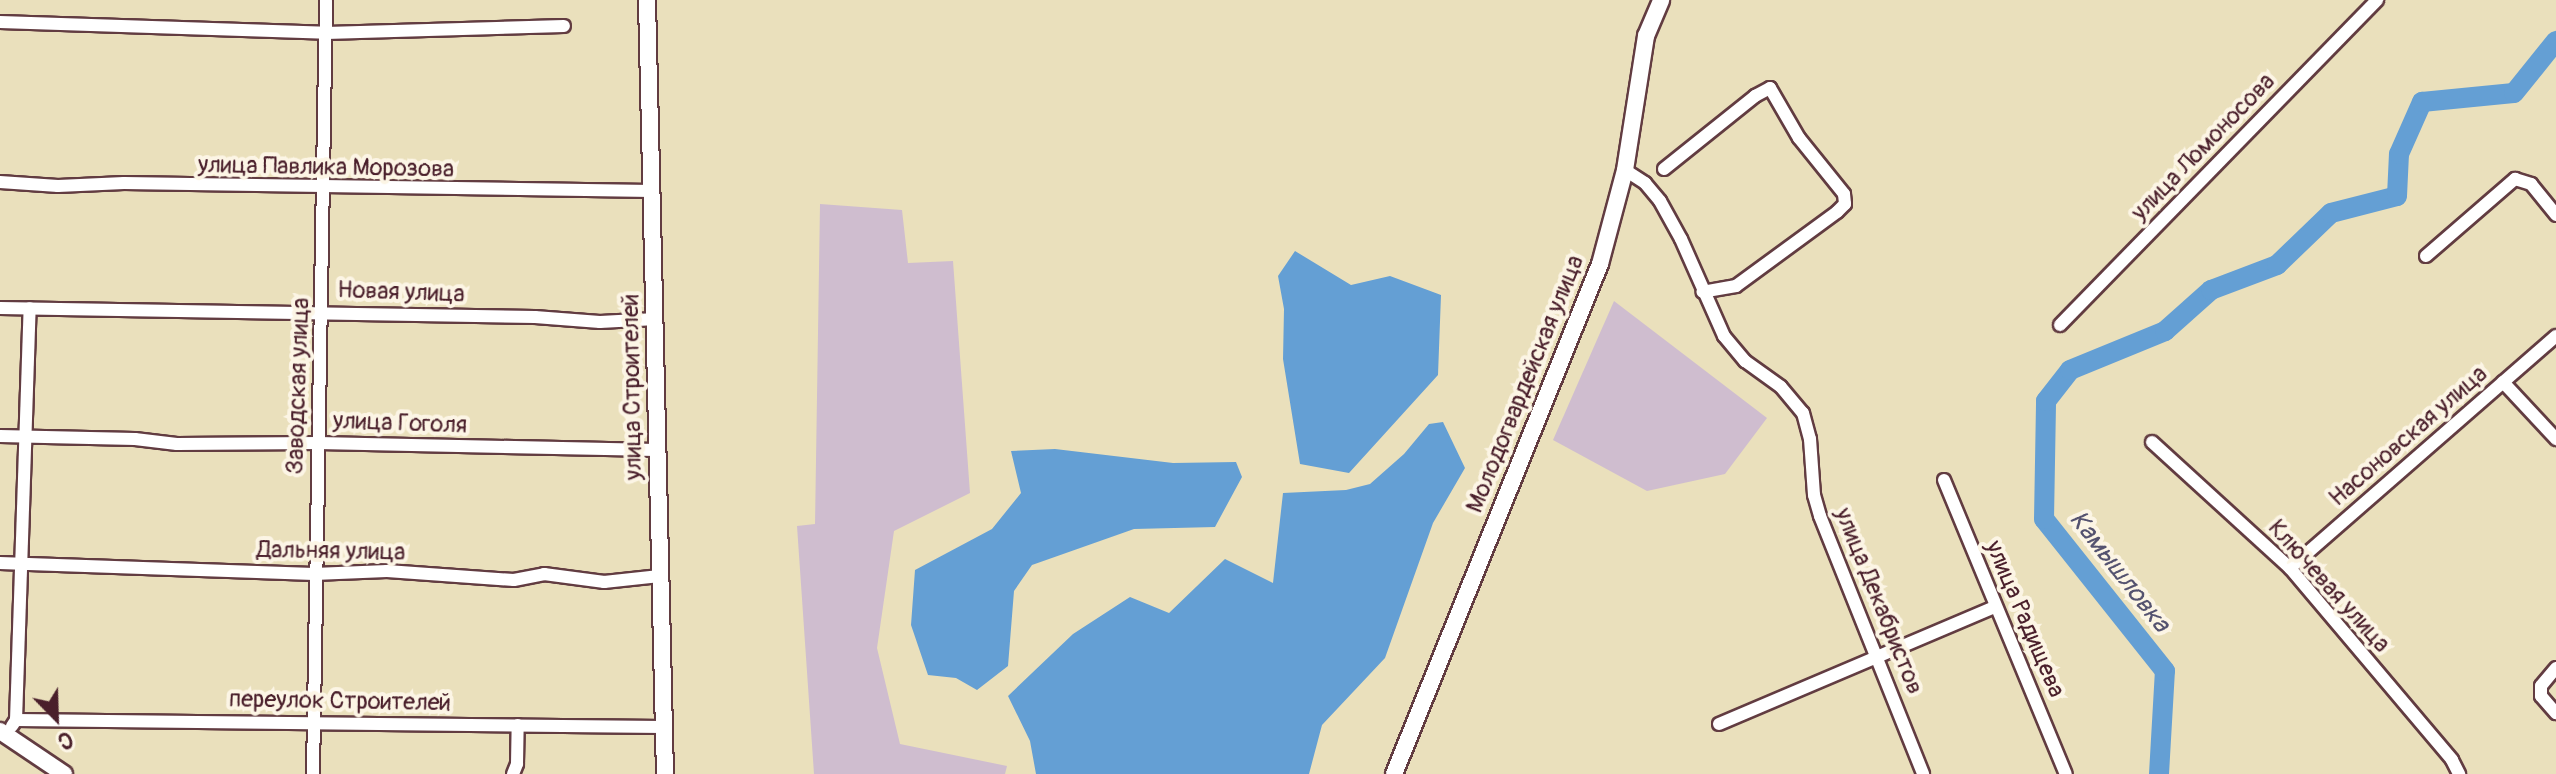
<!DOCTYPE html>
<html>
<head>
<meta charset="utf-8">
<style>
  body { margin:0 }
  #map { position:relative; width:2556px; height:774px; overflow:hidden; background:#eae0bc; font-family:Pangolin,sans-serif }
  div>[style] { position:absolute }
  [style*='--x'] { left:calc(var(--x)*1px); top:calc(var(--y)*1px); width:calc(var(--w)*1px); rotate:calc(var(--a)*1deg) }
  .industrial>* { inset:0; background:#cfbdcf }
  .water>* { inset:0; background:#649fd4 }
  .river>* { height:20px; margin:-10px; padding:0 10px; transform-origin:10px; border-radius:10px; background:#649fd4 }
  .roads { filter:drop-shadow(2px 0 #623c41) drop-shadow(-2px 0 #623c41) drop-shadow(0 2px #623c41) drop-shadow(0 -2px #623c41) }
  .minor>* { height:12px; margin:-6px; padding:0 6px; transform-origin:6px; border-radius:6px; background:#fff }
  .tertiary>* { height:16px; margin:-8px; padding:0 8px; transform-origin:8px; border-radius:8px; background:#fff }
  span { translate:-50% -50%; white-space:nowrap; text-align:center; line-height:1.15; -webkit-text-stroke:8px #fcf5e5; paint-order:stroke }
  .street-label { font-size:24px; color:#4a1f2b }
  .water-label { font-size:26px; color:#54526f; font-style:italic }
  .north { position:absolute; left:16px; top:678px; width:80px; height:80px; -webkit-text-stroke:6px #fcf5e5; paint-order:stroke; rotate:157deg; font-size:22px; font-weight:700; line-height:32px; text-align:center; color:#4a1f2b }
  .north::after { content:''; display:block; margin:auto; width:28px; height:36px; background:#4a1f2b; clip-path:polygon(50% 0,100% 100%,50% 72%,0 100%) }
</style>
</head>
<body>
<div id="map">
  <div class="industrial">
    <div style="clip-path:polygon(820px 204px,902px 210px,908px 263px,953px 261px,970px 493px,894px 531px,877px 648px,900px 744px,1007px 766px,1005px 774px,814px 774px,797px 526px,815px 524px)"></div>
    <div style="clip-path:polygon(1614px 301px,1767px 418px,1725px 474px,1647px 491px,1553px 440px)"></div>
  </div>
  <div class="water">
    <div style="clip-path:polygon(1295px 251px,1351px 285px,1390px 276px,1441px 295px,1438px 375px,1349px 473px,1300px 464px,1283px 359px,1284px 309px,1278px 276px)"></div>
    <div style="clip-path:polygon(1443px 422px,1465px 468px,1433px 523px,1385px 658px,1322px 725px,1309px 774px,1036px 774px,1030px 741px,1008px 696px,1073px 634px,1130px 597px,1169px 613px,1225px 559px,1273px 583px,1283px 493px,1346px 490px,1370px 484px,1404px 454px,1429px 424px)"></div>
    <div style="clip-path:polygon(1055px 449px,1173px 463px,1236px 462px,1242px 477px,1215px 527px,1134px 529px,1032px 565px,1014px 591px,1008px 666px,977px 690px,956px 678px,928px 675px,911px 625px,915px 570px,992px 529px,1021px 493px,1011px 451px)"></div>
  </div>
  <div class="river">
    <div style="--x:2159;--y:774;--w:103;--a:-86.7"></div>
    <div style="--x:2165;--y:671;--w:194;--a:-128.5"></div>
    <div style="--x:2044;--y:519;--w:118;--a:-89"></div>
    <div style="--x:2046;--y:401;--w:39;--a:-52"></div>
    <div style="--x:2070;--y:370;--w:103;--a:-22.3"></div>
    <div style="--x:2165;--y:331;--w:62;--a:-41.7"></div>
    <div style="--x:2211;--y:290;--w:71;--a:-20.7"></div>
    <div style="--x:2277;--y:265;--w:75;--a:-43.9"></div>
    <div style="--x:2331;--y:213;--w:68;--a:-14.4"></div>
    <div style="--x:2397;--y:196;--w:42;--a:-87.3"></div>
    <div style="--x:2399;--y:154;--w:57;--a:-66.1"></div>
    <div style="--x:2422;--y:102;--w:92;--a:-5.6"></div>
    <div style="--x:2514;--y:93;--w:67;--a:-51.1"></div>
  </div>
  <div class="roads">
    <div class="minor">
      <div style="--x:0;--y:22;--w:326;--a:1.9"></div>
      <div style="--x:326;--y:33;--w:238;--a:-1.7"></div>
      <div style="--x:1664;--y:169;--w:117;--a:-38.7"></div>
      <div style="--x:1755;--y:96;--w:17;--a:-28"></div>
      <div style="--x:1770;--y:88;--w:58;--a:59.9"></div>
      <div style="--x:1799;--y:138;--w:72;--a:51.2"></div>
      <div style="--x:1844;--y:194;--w:10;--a:84"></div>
      <div style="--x:1845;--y:204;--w:11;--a:135"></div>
      <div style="--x:1837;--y:212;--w:125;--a:143.8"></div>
      <div style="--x:1736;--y:286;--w:34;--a:170"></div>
      <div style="--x:1625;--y:170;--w:24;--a:33"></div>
      <div style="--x:1645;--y:183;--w:23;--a:50"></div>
      <div style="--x:1660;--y:201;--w:43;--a:61.1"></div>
      <div style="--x:1681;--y:239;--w:106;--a:66.1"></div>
      <div style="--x:1724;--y:336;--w:33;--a:50"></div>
      <div style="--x:1745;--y:361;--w:44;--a:35.8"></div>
      <div style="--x:1781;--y:387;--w:34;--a:50"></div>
      <div style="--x:1803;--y:413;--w:27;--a:75"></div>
      <div style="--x:1810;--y:439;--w:56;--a:85.9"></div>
      <div style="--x:1814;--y:495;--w:22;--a:74"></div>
      <div style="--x:1820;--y:516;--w:278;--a:68.2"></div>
      <div style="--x:0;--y:182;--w:58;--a:3.9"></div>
      <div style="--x:58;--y:186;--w:66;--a:-2.6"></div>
      <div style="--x:124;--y:183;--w:528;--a:0.87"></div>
      <div style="--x:2426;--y:256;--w:118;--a:-40.9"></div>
      <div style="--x:2515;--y:179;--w:17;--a:17"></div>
      <div style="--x:2531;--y:184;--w:40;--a:51"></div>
      <div style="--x:0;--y:308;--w:535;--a:0.96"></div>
      <div style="--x:535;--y:317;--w:65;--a:4.4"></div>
      <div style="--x:600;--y:322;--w:56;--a:-3.1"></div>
      <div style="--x:2060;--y:325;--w:454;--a:-45.7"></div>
      <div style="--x:2503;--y:382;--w:78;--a:47.1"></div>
      <div style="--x:0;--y:436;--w:135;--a:1.3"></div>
      <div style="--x:135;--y:439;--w:42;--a:6.8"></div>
      <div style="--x:177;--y:444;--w:141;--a:-0.4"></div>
      <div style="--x:318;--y:443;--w:338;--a:1.2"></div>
      <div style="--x:2152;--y:442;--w:187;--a:42.4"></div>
      <div style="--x:2290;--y:568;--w:251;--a:49.8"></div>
      <div style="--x:2452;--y:760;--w:16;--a:63"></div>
      <div style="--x:1944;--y:480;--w:318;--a:67.5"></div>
      <div style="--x:0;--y:563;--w:314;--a:2"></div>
      <div style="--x:314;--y:574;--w:73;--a:-2.4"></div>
      <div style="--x:387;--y:571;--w:127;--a:4.1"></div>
      <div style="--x:514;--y:580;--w:31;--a:-11"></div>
      <div style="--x:544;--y:574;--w:61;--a:7.6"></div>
      <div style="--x:604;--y:582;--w:56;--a:-6.1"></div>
      <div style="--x:2290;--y:568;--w:353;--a:-41.1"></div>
      <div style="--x:2556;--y:668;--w:23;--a:130"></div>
      <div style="--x:2541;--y:686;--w:10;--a:90"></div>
      <div style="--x:2541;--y:696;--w:23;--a:49"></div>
      <div style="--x:16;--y:720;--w:647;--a:0.62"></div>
      <div style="--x:1719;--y:724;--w:300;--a:-23"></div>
      <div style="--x:12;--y:726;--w:7;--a:-56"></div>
      <div style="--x:16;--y:720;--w:412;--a:-88.1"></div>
      <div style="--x:313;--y:774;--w:774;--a:-89.04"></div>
      <div style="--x:513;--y:774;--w:11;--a:-68"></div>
      <div style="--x:517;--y:764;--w:39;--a:-89"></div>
    </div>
    <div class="tertiary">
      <div style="--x:647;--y:0;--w:774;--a:88.67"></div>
      <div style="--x:0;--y:731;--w:77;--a:33.9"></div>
      <div style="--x:1394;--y:774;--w:550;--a:-68.01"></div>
      <div style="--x:1600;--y:264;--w:97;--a:-75.1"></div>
      <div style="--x:1625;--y:170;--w:136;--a:-81.1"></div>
      <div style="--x:1646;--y:36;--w:39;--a:-67"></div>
    </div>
  </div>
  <div class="street-label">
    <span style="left:2203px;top:147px;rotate:-46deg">улица Ломоносова</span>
    <span style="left:326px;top:167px;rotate:1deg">улица Павлика Морозова</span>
    <span style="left:401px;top:292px;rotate:2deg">Новая улица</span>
    <span style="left:1525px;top:384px;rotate:-68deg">Молодогвардейская улица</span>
    <span style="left:298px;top:386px;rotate:-88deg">Заводская улица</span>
    <span style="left:632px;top:387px;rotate:-91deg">улица Строителей</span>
    <span style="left:400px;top:423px;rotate:2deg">улица Гоголя</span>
    <span style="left:2408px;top:436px;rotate:-41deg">Насоновская улица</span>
    <span style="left:331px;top:551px;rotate:1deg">Дальняя улица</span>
    <span style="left:2329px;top:586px;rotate:48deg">Ключевая улица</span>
    <span style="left:1879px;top:601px;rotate:68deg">улица Декабристов</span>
    <span style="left:2025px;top:619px;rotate:67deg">улица Радищева</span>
    <span style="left:340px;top:701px;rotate:1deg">переулок Строителей</span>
  </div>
  <div class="water-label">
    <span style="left:2119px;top:572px;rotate:52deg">Камышловка</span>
  </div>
  <div class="north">С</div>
</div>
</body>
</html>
